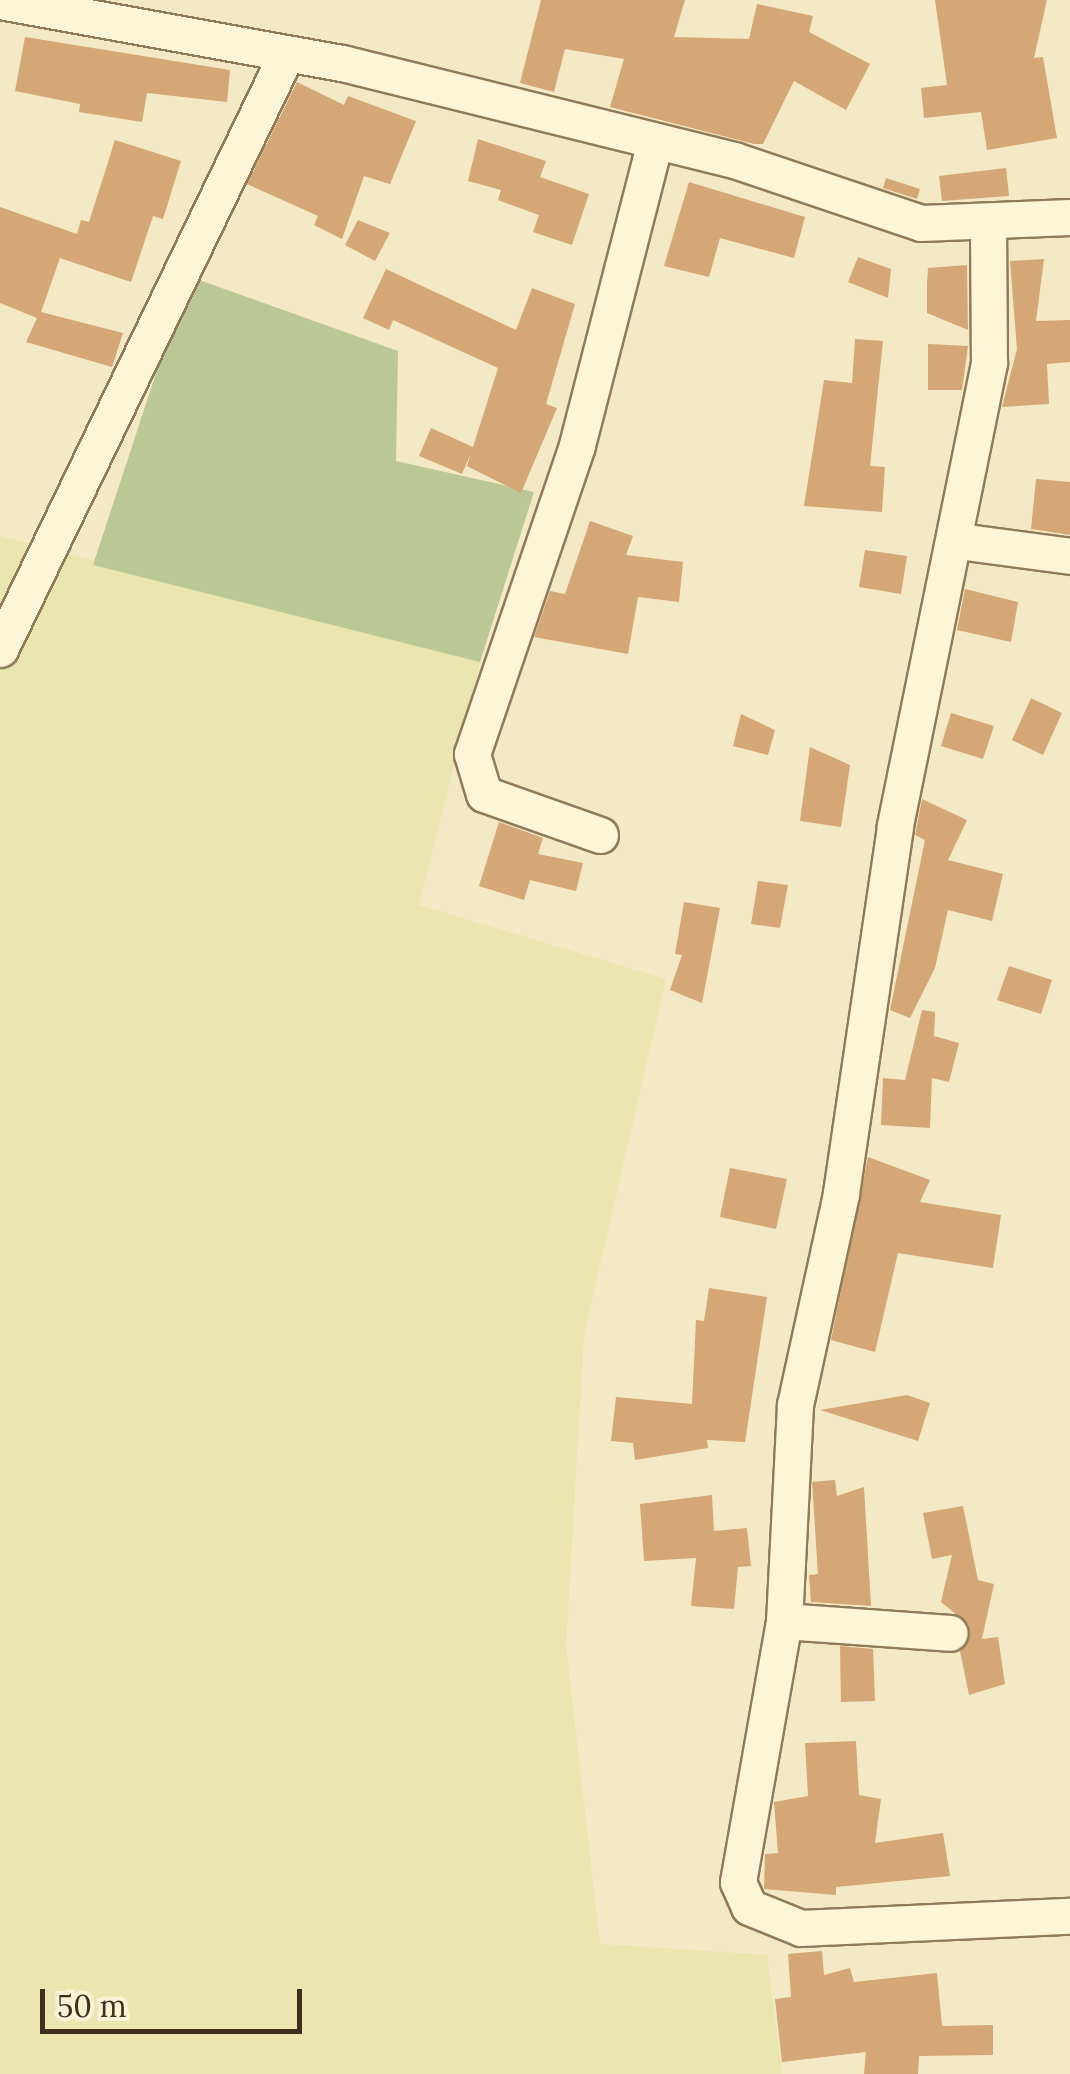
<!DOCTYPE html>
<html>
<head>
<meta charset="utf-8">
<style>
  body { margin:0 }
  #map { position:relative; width:1070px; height:2074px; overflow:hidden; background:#f3e9c4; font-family:Lora,serif }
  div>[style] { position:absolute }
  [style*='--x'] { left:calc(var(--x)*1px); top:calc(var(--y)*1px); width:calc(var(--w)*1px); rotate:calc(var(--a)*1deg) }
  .farmland>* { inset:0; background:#e9e6b0 }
  .cemetery>* { inset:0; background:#bcc796 }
  .building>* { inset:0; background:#d5a776 }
  .roads { filter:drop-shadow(2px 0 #907b58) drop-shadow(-2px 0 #907b58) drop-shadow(0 2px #907b58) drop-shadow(0 -2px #907b58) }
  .street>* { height:35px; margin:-17.5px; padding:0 17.5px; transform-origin:17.5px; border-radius:17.5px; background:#fcf5d8 }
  span { translate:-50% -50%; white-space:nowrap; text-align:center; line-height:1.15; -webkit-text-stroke:8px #f9f2d4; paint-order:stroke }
  .scale { position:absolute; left:40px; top:1989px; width:262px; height:45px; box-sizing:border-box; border:5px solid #3e301d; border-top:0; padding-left:12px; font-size:30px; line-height:35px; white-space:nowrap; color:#3e301d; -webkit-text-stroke:8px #f9f2d4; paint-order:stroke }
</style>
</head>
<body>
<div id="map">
  <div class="farmland">
    <div style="clip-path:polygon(0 536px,480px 662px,419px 905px,666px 979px,584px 1335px,566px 1646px,600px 1944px,767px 1955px,782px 2074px,0 2074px)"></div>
  </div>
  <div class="cemetery">
    <div style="clip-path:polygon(188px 276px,398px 351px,396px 461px,534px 492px,480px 662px,93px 565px)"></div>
  </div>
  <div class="building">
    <div style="clip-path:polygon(541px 0,685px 0,674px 37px,749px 39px,757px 4px,813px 16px,809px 32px,870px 64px,846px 110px,794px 81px,763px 144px,754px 144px,610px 107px,624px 59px,565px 49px,554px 92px,520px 83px)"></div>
    <div style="clip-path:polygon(935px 0,1047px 0,1034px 58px,1043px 57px,1057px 138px,987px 150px,981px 112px,924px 118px,921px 88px,947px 85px)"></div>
    <div style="clip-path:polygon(25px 37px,230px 70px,227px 102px,147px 93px,142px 122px,79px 112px,80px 104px,15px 91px)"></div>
    <div style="clip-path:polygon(297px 82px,344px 105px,348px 96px,416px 121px,390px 184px,364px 176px,342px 239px,314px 225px,318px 216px,247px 184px)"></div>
    <div style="clip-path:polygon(478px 139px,546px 161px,540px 177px,589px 194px,572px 245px,533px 232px,539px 215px,498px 200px,501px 190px,468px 181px)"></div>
    <div style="clip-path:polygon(115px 140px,181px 161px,163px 219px,153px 216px,131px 282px,60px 258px,41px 312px,123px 333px,112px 367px,26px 342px,37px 318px,0 303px,0 207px,77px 234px,81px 220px,89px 222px)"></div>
    <div style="clip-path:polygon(1006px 168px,1009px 196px,942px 201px,939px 176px)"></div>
    <div style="clip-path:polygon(886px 178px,920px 189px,917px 199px,883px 188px)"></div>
    <div style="clip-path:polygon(689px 182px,805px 217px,794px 258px,720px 238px,709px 277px,664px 266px)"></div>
    <div style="clip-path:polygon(358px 220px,390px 233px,375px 261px,345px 245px)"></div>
    <div style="clip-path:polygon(858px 257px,891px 269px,888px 298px,848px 282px)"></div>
    <div style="clip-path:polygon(1044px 259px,1036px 321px,1070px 320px,1070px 362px,1047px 364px,1049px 404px,1002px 407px,1017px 349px,1010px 261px)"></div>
    <div style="clip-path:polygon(967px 265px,968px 330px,927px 313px,927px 283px,928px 268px)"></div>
    <div style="clip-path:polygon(386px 269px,516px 330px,532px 288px,575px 304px,546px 404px,557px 408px,521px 493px,467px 466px,471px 453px,462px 474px,419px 456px,431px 428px,473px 447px,498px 368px,393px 320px,389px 330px,363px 318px)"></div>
    <div style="clip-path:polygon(855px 339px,883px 341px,870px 466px,885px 467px,882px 512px,804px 506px,824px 380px,852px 383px)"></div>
    <div style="clip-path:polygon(928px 344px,968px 346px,962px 390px,928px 390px)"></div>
    <div style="clip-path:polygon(1036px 479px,1070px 482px,1070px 535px,1031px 529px)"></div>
    <div style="clip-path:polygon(590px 521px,633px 536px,626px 555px,683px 562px,679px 602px,638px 597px,628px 654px,534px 637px,550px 591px,565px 594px)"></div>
    <div style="clip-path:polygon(865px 550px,907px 556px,901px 594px,859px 587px)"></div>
    <div style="clip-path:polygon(965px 589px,1018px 602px,1011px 642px,957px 630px)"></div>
    <div style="clip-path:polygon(1031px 698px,1062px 713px,1043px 755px,1012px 740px)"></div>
    <div style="clip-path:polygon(951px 713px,994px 726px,983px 759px,941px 746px)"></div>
    <div style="clip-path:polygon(741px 714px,775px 730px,768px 755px,733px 746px)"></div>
    <div style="clip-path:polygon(810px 747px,850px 765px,841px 827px,800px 821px)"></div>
    <div style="clip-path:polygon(922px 799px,967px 820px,948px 860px,1003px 874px,992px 921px,948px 910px,935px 968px,910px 1018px,890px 1010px,925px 840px,915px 835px)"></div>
    <div style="clip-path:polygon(499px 822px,543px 838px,538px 854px,583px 863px,576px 891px,530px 880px,524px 900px,479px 886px)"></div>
    <div style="clip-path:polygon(758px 881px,788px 885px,780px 928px,751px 924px)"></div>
    <div style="clip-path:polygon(684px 902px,720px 908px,702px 1003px,670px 990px,682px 955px,675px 954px)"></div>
    <div style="clip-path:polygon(1009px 966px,1052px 980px,1041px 1014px,997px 1000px)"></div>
    <div style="clip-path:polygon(922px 1010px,935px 1012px,934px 1036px,959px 1043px,949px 1082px,932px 1078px,930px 1128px,881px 1125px,883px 1078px,905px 1080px)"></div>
    <div style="clip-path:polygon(868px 1157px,930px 1180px,920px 1202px,1001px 1215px,993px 1268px,898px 1253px,875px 1352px,831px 1340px)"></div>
    <div style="clip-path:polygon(730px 1168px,787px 1179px,776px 1229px,720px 1217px)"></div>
    <div style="clip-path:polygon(709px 1288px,767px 1297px,745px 1442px,707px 1440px,708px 1448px,635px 1460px,633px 1443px,611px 1441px,616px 1397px,692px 1404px,696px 1320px,704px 1321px)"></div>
    <div style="clip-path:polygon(907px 1395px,930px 1403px,918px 1441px,820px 1410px)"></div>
    <div style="clip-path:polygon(835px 1480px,837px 1496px,864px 1487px,871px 1606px,811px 1602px,809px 1575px,818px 1574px,812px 1482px)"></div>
    <div style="clip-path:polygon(712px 1495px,714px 1531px,747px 1528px,751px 1566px,738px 1567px,734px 1609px,691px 1606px,696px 1558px,644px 1561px,640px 1504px)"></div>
    <div style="clip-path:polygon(963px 1506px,978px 1580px,994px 1584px,982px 1639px,998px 1637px,1005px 1684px,969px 1695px,960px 1651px,969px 1625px,941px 1602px,952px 1555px,932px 1559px,923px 1513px)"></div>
    <div style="clip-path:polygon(840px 1646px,873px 1649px,875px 1701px,841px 1702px)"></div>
    <div style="clip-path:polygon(856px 1741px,859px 1795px,881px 1799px,875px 1843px,943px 1833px,950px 1876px,836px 1887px,836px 1895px,764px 1889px,765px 1854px,778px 1853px,774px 1802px,808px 1796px,805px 1743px)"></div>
    <div style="clip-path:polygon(822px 1951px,824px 1975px,850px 1968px,854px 1982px,937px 1973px,942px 2026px,993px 2025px,993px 2055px,919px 2056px,918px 2074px,864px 2074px,866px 2052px,782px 2062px,775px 1999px,791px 1997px,788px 1954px)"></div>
  </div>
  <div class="roads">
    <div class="street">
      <div style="--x:0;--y:1;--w:348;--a:10.3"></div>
      <div style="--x:342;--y:63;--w:404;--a:13.9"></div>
      <div style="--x:734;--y:160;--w:197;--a:18.6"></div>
      <div style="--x:921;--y:223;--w:149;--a:-2.3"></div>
      <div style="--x:988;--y:224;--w:139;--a:89.6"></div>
      <div style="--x:989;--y:363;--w:473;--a:101.5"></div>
      <div style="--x:895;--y:827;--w:371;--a:98.4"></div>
      <div style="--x:841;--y:1194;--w:216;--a:102.3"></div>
      <div style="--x:795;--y:1405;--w:216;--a:92.9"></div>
      <div style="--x:784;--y:1621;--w:265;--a:100"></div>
      <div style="--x:738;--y:1882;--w:27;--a:66"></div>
      <div style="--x:749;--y:1907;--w:56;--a:22"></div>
      <div style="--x:801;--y:1928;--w:269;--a:-2.6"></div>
      <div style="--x:958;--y:541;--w:113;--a:7.6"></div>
      <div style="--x:0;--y:649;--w:657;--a:-64.29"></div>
      <div style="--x:600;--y:835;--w:123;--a:-160.5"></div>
      <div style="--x:484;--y:794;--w:42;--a:-106.7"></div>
      <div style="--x:472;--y:754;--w:326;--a:-71.2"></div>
      <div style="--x:577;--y:445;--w:313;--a:-75.6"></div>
      <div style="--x:784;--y:1621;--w:166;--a:4.1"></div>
    </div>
  </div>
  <div class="scale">50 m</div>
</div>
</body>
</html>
